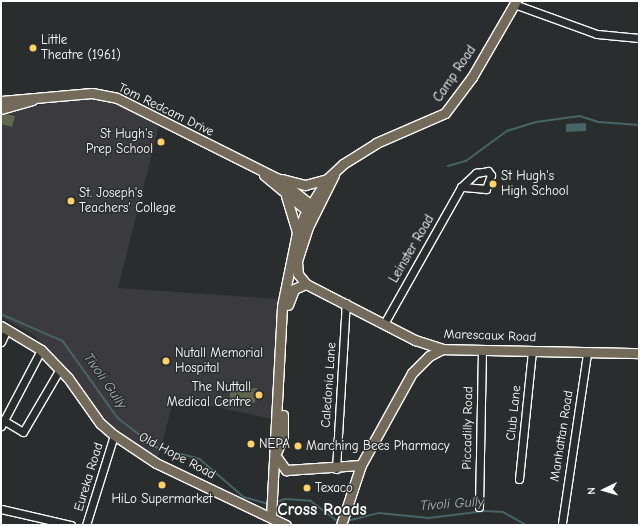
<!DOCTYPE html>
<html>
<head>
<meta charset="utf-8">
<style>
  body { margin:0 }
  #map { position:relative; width:640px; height:526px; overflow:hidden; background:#2a2d2e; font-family:"Comic Neue",sans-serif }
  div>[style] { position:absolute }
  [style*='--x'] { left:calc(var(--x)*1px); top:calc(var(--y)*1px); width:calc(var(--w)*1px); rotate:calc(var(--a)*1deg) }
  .built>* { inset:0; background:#3b3a3f }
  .green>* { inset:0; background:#61674d }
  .water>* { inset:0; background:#466567 }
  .stream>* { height:1.5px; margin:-0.75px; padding:0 0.75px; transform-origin:0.75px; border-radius:0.75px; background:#466567 }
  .roads { filter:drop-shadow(1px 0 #fff) drop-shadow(-1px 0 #fff) drop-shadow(0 1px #fff) drop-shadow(0 -1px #fff) }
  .minor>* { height:7px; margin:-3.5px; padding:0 3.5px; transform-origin:3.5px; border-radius:3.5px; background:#2a2d2e }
  .major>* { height:9px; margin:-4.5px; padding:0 4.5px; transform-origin:4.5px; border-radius:4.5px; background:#746a5a }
  .dots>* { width:11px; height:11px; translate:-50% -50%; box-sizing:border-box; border:2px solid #2a2d2e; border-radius:50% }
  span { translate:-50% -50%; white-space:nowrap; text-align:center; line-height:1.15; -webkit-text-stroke:3px #2a2d2e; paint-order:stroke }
  .poi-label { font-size:13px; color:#fff }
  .left { translate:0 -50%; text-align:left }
  .right { translate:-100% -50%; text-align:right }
  .street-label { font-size:13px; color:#fff }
  .water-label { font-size:14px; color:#acbabb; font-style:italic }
  .district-label { font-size:17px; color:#fff; font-weight:700 }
  .frame { position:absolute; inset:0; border:2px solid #fff; pointer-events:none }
  .north { position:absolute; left:584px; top:470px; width:40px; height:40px; -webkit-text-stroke:3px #2a2d2e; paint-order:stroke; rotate:265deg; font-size:11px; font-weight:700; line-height:16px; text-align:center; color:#fff }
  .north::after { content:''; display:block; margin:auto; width:14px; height:18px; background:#fff; clip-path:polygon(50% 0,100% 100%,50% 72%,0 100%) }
</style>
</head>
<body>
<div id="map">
  <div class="built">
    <div style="clip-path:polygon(92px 98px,117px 104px,159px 126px,118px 288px,279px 299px,272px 419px,174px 398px,158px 458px,133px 446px,114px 431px,81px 386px,34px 335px,1px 317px,1px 110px)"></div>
  </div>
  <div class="green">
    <div style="clip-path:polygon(1px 113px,15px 116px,12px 127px,1px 124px)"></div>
    <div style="clip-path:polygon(257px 388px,255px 403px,230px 399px,230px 390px)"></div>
  </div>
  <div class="water">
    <div style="clip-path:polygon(586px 123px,586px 131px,566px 132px,566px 124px)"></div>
  </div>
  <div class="stream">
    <div style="--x:448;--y:166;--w:19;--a:-16"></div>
    <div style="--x:466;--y:161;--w:51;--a:-36.2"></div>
    <div style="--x:507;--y:131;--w:30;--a:-17"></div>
    <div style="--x:536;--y:122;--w:44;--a:-7.8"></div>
    <div style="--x:580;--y:116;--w:20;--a:18"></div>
    <div style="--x:599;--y:122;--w:40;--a:4.3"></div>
    <div style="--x:1;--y:314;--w:68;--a:23.5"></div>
    <div style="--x:63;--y:341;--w:95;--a:54.5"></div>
    <div style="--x:118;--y:418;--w:48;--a:37.3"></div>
    <div style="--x:156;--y:447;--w:46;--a:15.3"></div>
    <div style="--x:200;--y:459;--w:58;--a:40.8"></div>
    <div style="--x:244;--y:497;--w:26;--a:16"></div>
    <div style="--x:276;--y:502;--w:9;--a:-18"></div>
    <div style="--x:285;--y:499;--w:26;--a:4"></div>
    <div style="--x:311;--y:501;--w:35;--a:37"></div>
    <div style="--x:347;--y:521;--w:33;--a:-14"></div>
    <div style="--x:379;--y:513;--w:50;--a:5.7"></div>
    <div style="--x:429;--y:518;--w:56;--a:-7.1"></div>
    <div style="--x:485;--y:511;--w:18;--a:3"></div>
    <div style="--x:503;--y:512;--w:26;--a:29"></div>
  </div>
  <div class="roads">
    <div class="minor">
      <div style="--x:514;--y:4;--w:88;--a:19.9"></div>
      <div style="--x:597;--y:34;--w:42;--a:5.4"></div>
      <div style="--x:385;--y:322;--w:155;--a:-60.6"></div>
      <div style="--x:461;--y:187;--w:21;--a:-43"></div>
      <div style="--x:476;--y:173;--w:12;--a:-9"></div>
      <div style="--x:488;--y:171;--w:5;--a:53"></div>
      <div style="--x:491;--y:175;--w:15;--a:110"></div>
      <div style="--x:486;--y:189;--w:25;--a:-175"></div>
      <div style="--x:1;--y:342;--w:14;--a:-65"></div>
      <div style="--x:3;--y:420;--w:23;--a:31"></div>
      <div style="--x:23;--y:432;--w:73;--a:-59.6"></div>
      <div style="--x:1;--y:426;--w:86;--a:-62.2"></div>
      <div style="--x:336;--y:469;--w:166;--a:-86.6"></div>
      <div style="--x:519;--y:479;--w:129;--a:-84.2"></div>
      <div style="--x:479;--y:507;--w:157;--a:-88.9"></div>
      <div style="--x:1;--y:509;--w:72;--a:12.9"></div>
      <div style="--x:562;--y:523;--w:172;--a:-81.6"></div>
      <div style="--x:86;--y:525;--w:94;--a:-72.7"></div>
    </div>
    <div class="major">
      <div style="--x:1;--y:101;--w:91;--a:-5"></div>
      <div style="--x:92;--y:93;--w:25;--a:11"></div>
      <div style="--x:117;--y:98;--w:179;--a:26.6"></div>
      <div style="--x:277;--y:178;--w:48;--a:38.3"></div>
      <div style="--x:1;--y:109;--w:33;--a:-16"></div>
      <div style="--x:264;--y:175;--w:61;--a:39.7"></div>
      <div style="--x:334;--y:175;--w:58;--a:116.6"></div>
      <div style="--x:308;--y:227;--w:36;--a:108"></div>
      <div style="--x:297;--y:261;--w:13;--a:86"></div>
      <div style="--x:298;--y:274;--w:13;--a:51"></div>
      <div style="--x:306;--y:284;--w:123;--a:27.2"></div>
      <div style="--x:415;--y:340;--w:28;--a:18"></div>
      <div style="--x:442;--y:349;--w:197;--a:1.2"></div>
      <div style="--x:282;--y:179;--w:24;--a:15"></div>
      <div style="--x:305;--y:185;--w:23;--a:-15"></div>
      <div style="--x:286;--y:196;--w:38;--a:73"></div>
      <div style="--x:288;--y:305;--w:17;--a:-69"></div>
      <div style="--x:294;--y:289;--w:13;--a:-23"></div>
      <div style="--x:1;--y:326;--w:47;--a:31"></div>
      <div style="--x:41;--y:350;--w:39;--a:46"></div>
      <div style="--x:68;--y:378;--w:55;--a:54.6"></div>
      <div style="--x:100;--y:423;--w:18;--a:41"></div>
      <div style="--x:114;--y:435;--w:50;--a:33.7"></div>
      <div style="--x:156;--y:463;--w:144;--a:25.5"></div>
      <div style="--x:277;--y:451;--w:16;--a:-68"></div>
      <div style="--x:283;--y:436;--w:21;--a:-90"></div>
      <div style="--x:275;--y:455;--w:19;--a:54"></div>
      <div style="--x:286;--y:470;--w:75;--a:-3.8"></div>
      <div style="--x:361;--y:465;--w:105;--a:-61"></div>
      <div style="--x:412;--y:373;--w:24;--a:-45"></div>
      <div style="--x:429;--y:356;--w:15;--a:-28"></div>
      <div style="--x:271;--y:517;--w:211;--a:-87"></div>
      <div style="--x:282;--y:306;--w:76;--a:-78.5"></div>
      <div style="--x:297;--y:232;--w:17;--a:-66"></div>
      <div style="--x:304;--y:216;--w:44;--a:-58.1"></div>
      <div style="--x:327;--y:179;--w:22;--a:-43"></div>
      <div style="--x:343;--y:164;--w:39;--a:-32"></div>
      <div style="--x:376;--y:143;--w:75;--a:-23.5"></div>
      <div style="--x:445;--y:113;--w:45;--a:-53.1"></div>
      <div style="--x:472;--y:77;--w:88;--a:-59.9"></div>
      <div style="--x:341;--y:525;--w:63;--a:-71.6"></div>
    </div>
  </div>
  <div class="dots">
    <div style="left:33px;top:48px;background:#ffd166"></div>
    <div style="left:161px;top:142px;background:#ffd166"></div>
    <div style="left:493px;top:184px;background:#ffd166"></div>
    <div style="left:71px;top:201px;background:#ffd166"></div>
    <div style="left:166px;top:361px;background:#ffd166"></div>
    <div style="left:259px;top:395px;background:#ffd166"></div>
    <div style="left:251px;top:444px;background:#ffd166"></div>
    <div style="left:298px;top:446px;background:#ffd166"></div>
    <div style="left:162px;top:485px;background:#ffd166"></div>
    <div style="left:307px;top:488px;background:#ffd166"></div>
  </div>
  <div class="poi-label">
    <span class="left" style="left:41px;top:48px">Little<br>Theatre (1961)</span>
    <span class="right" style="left:153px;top:142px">St Hugh's<br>Prep School</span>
    <span class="left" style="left:501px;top:184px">St Hugh's<br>High School</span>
    <span class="left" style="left:79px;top:201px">St. Joseph's<br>Teachers' College</span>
    <span class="left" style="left:175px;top:361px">Nutall Memorial<br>Hospital</span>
    <span class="right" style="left:251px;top:395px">The Nuttall<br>Medical Centre</span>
    <span class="left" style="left:259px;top:444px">NEPA</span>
    <span class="left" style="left:306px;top:446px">Marching Bees Pharmacy</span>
    <span class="left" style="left:315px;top:488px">Texaco</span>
    <span style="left:162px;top:499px">HiLo Supermarket</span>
  </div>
  <div class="street-label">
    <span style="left:455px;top:74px;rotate:-56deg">Camp Road</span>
    <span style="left:166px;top:110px;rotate:26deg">Tom Redcam Drive</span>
    <span style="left:412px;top:249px;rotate:-60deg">Leinster Road</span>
    <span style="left:490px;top:336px;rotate:2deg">Marescaux Road</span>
    <span style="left:329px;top:385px;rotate:-86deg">Caledonia Lane</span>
    <span style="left:514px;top:413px;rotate:-84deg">Club Lane</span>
    <span style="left:468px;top:428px;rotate:-89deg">Piccadilly Road</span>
    <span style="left:562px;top:436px;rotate:-81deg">Manhattan Road</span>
    <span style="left:177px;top:456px;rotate:28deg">Old Hope Road</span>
    <span style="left:89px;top:477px;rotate:-73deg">Eureka Road</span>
  </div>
  <div class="water-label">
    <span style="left:105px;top:381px;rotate:55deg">Tivoli Gully</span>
    <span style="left:452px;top:504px;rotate:-4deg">Tivoli Gully</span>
  </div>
  <div class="district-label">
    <span style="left:322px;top:510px">Cross Roads</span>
  </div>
  <div class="frame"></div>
  <div class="north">N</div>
</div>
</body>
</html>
